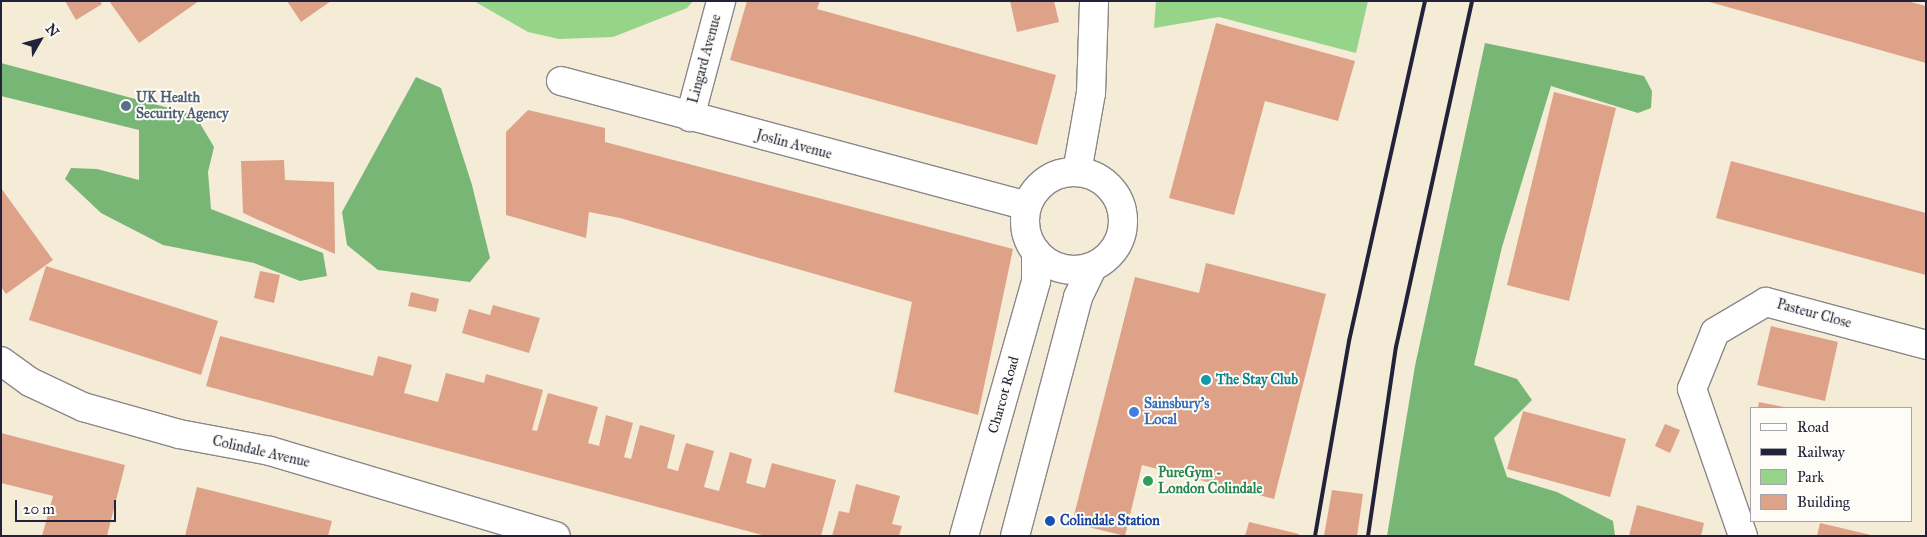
<!DOCTYPE html>
<html>
<head>
<meta charset="utf-8">
<style>
  body { margin:0 }
  #map { position:relative; width:1927px; height:537px; overflow:hidden; background:#f4ecd7; font-family:"IM FELL Great Primer",serif }
  div>[style] { position:absolute }
  [style*='--x'] { left:calc(var(--x)*1px); top:calc(var(--y)*1px); width:calc(var(--w)*1px); rotate:calc(var(--a)*1deg) }
  .green>* { inset:0; background:#95d489 }
  .forest>* { inset:0; background:#78b675 }
  .building>* { inset:0; background:#dea289 }
  .roads { filter:drop-shadow(1px 0 #8b8789) drop-shadow(-1px 0 #8b8789) drop-shadow(0 1px #8b8789) drop-shadow(0 -1px #8b8789) }
  .minor>* { height:28px; margin:-14px; padding:0 14px; transform-origin:14px; border-radius:14px; background:#fff }
  .minor>.ring { margin:-14px; padding:0; box-sizing:content-box; background:none; border:28px solid #fff; border-radius:50% }
  .tertiary>* { height:28px; margin:-14px; padding:0 14px; transform-origin:14px; border-radius:14px; background:#fff }
  .rail>* { height:4px; margin:-2px; padding:0 2px; transform-origin:2px; border-radius:2px; background:#22223b }
  .dots>* { width:14px; height:14px; translate:-50% -50%; box-sizing:border-box; border:2px solid #fdfcf7; border-radius:50% }
  span { translate:-50% -50%; white-space:nowrap; text-align:center; line-height:1.15; -webkit-text-stroke:4px #fdfcf7; paint-order:stroke }
  .street-label { font-size:14px; color:#22223b }
  .service-label { font-size:14px; color:#4e5e75; font-weight:700 }
  .left { translate:0 -50%; text-align:left }
  .culture-label { font-size:14px; color:#0d838f; font-weight:700 }
  .shop-label { font-size:14px; color:#366cbe; font-weight:700 }
  .leisure-label { font-size:14px; color:#27864d; font-weight:700 }
  .transit-label { font-size:14px; color:#164399; font-weight:700 }
  .frame { position:absolute; inset:0; border:2px solid #22223b; pointer-events:none }
  .legend { position:absolute; left:1750px; top:407px; width:162px; height:115px; box-sizing:border-box; background:#fdfcf7; border:1px solid #a5a5ac; margin:0; padding:6px 9px; list-style:none; font-size:15px; color:#22223b }
  .legend li { display:flex; align-items:center; gap:10px; height:25px }
  .legend b { width:25px; border:1px solid #a5a5ac }
  .north { position:absolute; left:15px; top:15px; width:50px; height:50px; -webkit-text-stroke:4px #fdfcf7; paint-order:stroke; rotate:52deg; font-size:14px; font-weight:700; line-height:20px; text-align:center; color:#22223b }
  .north::after { content:''; display:block; margin:auto; width:18px; height:22px; background:#22223b; clip-path:polygon(50% 0,100% 100%,50% 72%,0 100%) }
  .scale { position:absolute; left:15px; top:500px; width:101px; height:22px; box-sizing:border-box; border:2px solid #22223b; border-top:0; padding-left:6px; font-size:15px; line-height:18px; white-space:nowrap; color:#22223b; -webkit-text-stroke:4px #fdfcf7; paint-order:stroke }
</style>
</head>
<body>
<div id="map">
  <div class="green">
    <div style="clip-path:polygon(474px 1px,693px 1px,687px 8px,613px 37px,559px 39px,528px 32px)"></div>
    <div style="clip-path:polygon(1156px 1px,1368px 1px,1356px 53px,1219px 17px,1154px 28px)"></div>
  </div>
  <div class="forest">
    <div style="clip-path:polygon(1485px 43px,1644px 76px,1652px 91px,1651px 108px,1638px 113px,1551px 86px,1502px 247px,1474px 365px,1517px 379px,1532px 400px,1494px 438px,1507px 477px,1557px 492px,1613px 521px,1615px 536px,1387px 536px,1415px 366px)"></div>
    <div style="clip-path:polygon(1px 63px,195px 115px,214px 147px,208px 172px,211px 209px,323px 253px,327px 276px,300px 281px,254px 263px,163px 245px,101px 213px,65px 179px,71px 168px,97px 169px,139px 180px,139px 130px,1px 96px)"></div>
    <div style="clip-path:polygon(416px 77px,441px 88px,472px 185px,490px 258px,470px 282px,378px 270px,347px 245px,342px 212px)"></div>
  </div>
  <div class="building">
    <div style="clip-path:polygon(65px 1px,100px 1px,102px 4px,76px 20px)"></div>
    <div style="clip-path:polygon(109px 1px,199px 1px,139px 43px)"></div>
    <div style="clip-path:polygon(287px 1px,331px 1px,301px 22px)"></div>
    <div style="clip-path:polygon(747px 1px,820px 1px,817px 9px,1056px 75px,1037px 145px,730px 60px)"></div>
    <div style="clip-path:polygon(1010px 1px,1054px 1px,1059px 22px,1017px 32px)"></div>
    <div style="clip-path:polygon(1706px 1px,1907px 1px,1926px 6px,1926px 63px)"></div>
    <div style="clip-path:polygon(1216px 23px,1355px 61px,1338px 121px,1265px 101px,1234px 215px,1169px 198px)"></div>
    <div style="clip-path:polygon(1554px 92px,1616px 108px,1569px 301px,1507px 285px)"></div>
    <div style="clip-path:polygon(528px 110px,605px 128px,605px 142px,1013px 249px,978px 415px,894px 392px,912px 302px,620px 218px,589px 212px,586px 238px,506px 215px,506px 132px)"></div>
    <div style="clip-path:polygon(284px 160px,285px 180px,334px 182px,335px 254px,243px 213px,241px 161px)"></div>
    <div style="clip-path:polygon(1731px 161px,1926px 213px,1926px 275px,1716px 218px)"></div>
    <div style="clip-path:polygon(1px 188px,53px 260px,6px 294px,1px 287px)"></div>
    <div style="clip-path:polygon(1206px 263px,1326px 294px,1274px 499px,1142px 465px,1125px 536px,1072px 523px,1135px 277px,1199px 293px)"></div>
    <div style="clip-path:polygon(46px 266px,218px 321px,201px 375px,29px 320px)"></div>
    <div style="clip-path:polygon(260px 271px,280px 275px,274px 303px,254px 298px)"></div>
    <div style="clip-path:polygon(411px 292px,439px 299px,436px 312px,408px 306px)"></div>
    <div style="clip-path:polygon(493px 305px,540px 318px,529px 353px,462px 333px,469px 309px,490px 315px)"></div>
    <div style="clip-path:polygon(1771px 326px,1838px 342px,1825px 401px,1757px 385px)"></div>
    <div style="clip-path:polygon(220px 336px,373px 376px,378px 356px,412px 365px,404px 393px,438px 402px,446px 373px,484px 383px,486px 374px,543px 390px,532px 430px,537px 431px,548px 393px,598px 407px,588px 443px,599px 446px,606px 415px,633px 423px,624px 457px,631px 459px,640px 425px,675px 435px,667px 468px,678px 471px,686px 443px,714px 451px,704px 487px,719px 491px,730px 452px,752px 459px,746px 483px,765px 488px,772px 463px,836px 480px,821px 536px,766px 536px,206px 386px)"></div>
    <div style="clip-path:polygon(1759px 402px,1784px 407px,1784px 408px,1758px 408px)"></div>
    <div style="clip-path:polygon(1523px 411px,1626px 439px,1610px 497px,1507px 469px)"></div>
    <div style="clip-path:polygon(1665px 424px,1680px 430px,1670px 453px,1655px 446px)"></div>
    <div style="clip-path:polygon(1px 433px,125px 465px,107px 536px,42px 536px,53px 496px,1px 483px)"></div>
    <div style="clip-path:polygon(856px 484px,900px 496px,892px 524px,902px 526px,899px 536px,832px 536px,839px 511px,849px 513px)"></div>
    <div style="clip-path:polygon(197px 487px,332px 521px,328px 536px,185px 536px)"></div>
    <div style="clip-path:polygon(1332px 490px,1363px 494px,1357px 536px,1324px 536px)"></div>
    <div style="clip-path:polygon(1637px 505px,1704px 523px,1701px 536px,1629px 536px)"></div>
    <div style="clip-path:polygon(1249px 522px,1299px 534px,1299px 536px,1245px 536px)"></div>
    <div style="clip-path:polygon(1820px 523px,1871px 535px,1871px 536px,1817px 536px)"></div>
  </div>
  <div class="roads">
    <div class="minor">
      <div style="--x:561;--y:81;--w:482;--a:15"></div>
      <div style="--x:690;--y:117;--w:120;--a:-75"></div>
      <div style="--x:1077;--y:172;--w:80;--a:-80"></div>
      <div style="--x:1091;--y:93;--w:92;--a:-88.1"></div>
      <div class="ring" style="left:1025px;top:172px;width:70px;height:70px"></div>
      <div style="--x:964;--y:536;--w:265;--a:-74.2"></div>
      <div style="--x:1036;--y:281;--w:29;--a:-90"></div>
      <div style="--x:1015;--y:536;--w:247;--a:-75.2"></div>
      <div style="--x:1078;--y:297;--w:34;--a:-64"></div>
      <div style="--x:1743;--y:536;--w:156;--a:-109.1"></div>
      <div style="--x:1692;--y:389;--w:61;--a:-68"></div>
      <div style="--x:1715;--y:332;--w:59;--a:-30.5"></div>
      <div style="--x:1766;--y:302;--w:166;--a:15"></div>
    </div>
    <div class="tertiary">
      <div style="--x:1;--y:361;--w:36;--a:36"></div>
      <div style="--x:30;--y:382;--w:59;--a:25.3"></div>
      <div style="--x:83;--y:407;--w:100;--a:15.7"></div>
      <div style="--x:179;--y:434;--w:93;--a:10.6"></div>
      <div style="--x:270;--y:451;--w:298;--a:16.6"></div>
    </div>
  </div>
  <div class="rail">
    <div style="--x:1315;--y:536;--w:198;--a:-80.1"></div>
    <div style="--x:1349;--y:341;--w:348;--a:-77.4"></div>
    <div style="--x:1368;--y:536;--w:191;--a:-81.6"></div>
    <div style="--x:1396;--y:347;--w:354;--a:-77.6"></div>
  </div>
  <div class="dots">
    <div style="left:126px;top:106px;background:#5c6f8a"></div>
    <div style="left:1206px;top:380px;background:#0f9aa8"></div>
    <div style="left:1134px;top:412px;background:#3f7fe0"></div>
    <div style="left:1148px;top:481px;background:#2e9e5b"></div>
    <div style="left:1050px;top:521px;background:#1a4fb4"></div>
  </div>
  <div class="street-label">
    <span style="left:705px;top:59px;rotate:-75deg">Lingard Avenue</span>
    <span style="left:794px;top:145px;rotate:15deg">Joslin Avenue</span>
    <span style="left:1814px;top:314px;rotate:15deg">Pasteur Close</span>
    <span style="left:1004px;top:395px;rotate:-74deg">Charcot Road</span>
    <span style="left:261px;top:452px;rotate:13deg">Colindale Avenue</span>
  </div>
  <div class="service-label">
    <span class="left" style="left:136px;top:106px">UK Health<br>Security Agency</span>
  </div>
  <div class="culture-label">
    <span class="left" style="left:1216px;top:380px">The Stay Club</span>
  </div>
  <div class="shop-label">
    <span class="left" style="left:1144px;top:412px">Sainsbury's<br>Local</span>
  </div>
  <div class="leisure-label">
    <span class="left" style="left:1158px;top:481px">PureGym -<br>London Colindale</span>
  </div>
  <div class="transit-label">
    <span class="left" style="left:1060px;top:521px">Colindale Station</span>
  </div>
  <div class="frame"></div>
  <ul class="legend">
  <li><b style="height:6px;background:#fff"></b>Road</li>
  <li><b style="height:6px;background:#22223b"></b>Railway</li>
  <li><b style="height:14px;background:#95d489"></b>Park</li>
  <li><b style="height:14px;background:#dea289"></b>Building</li>
  </ul>
  <div class="north">N</div>
  <div class="scale">20 m</div>
</div>
</body>
</html>
